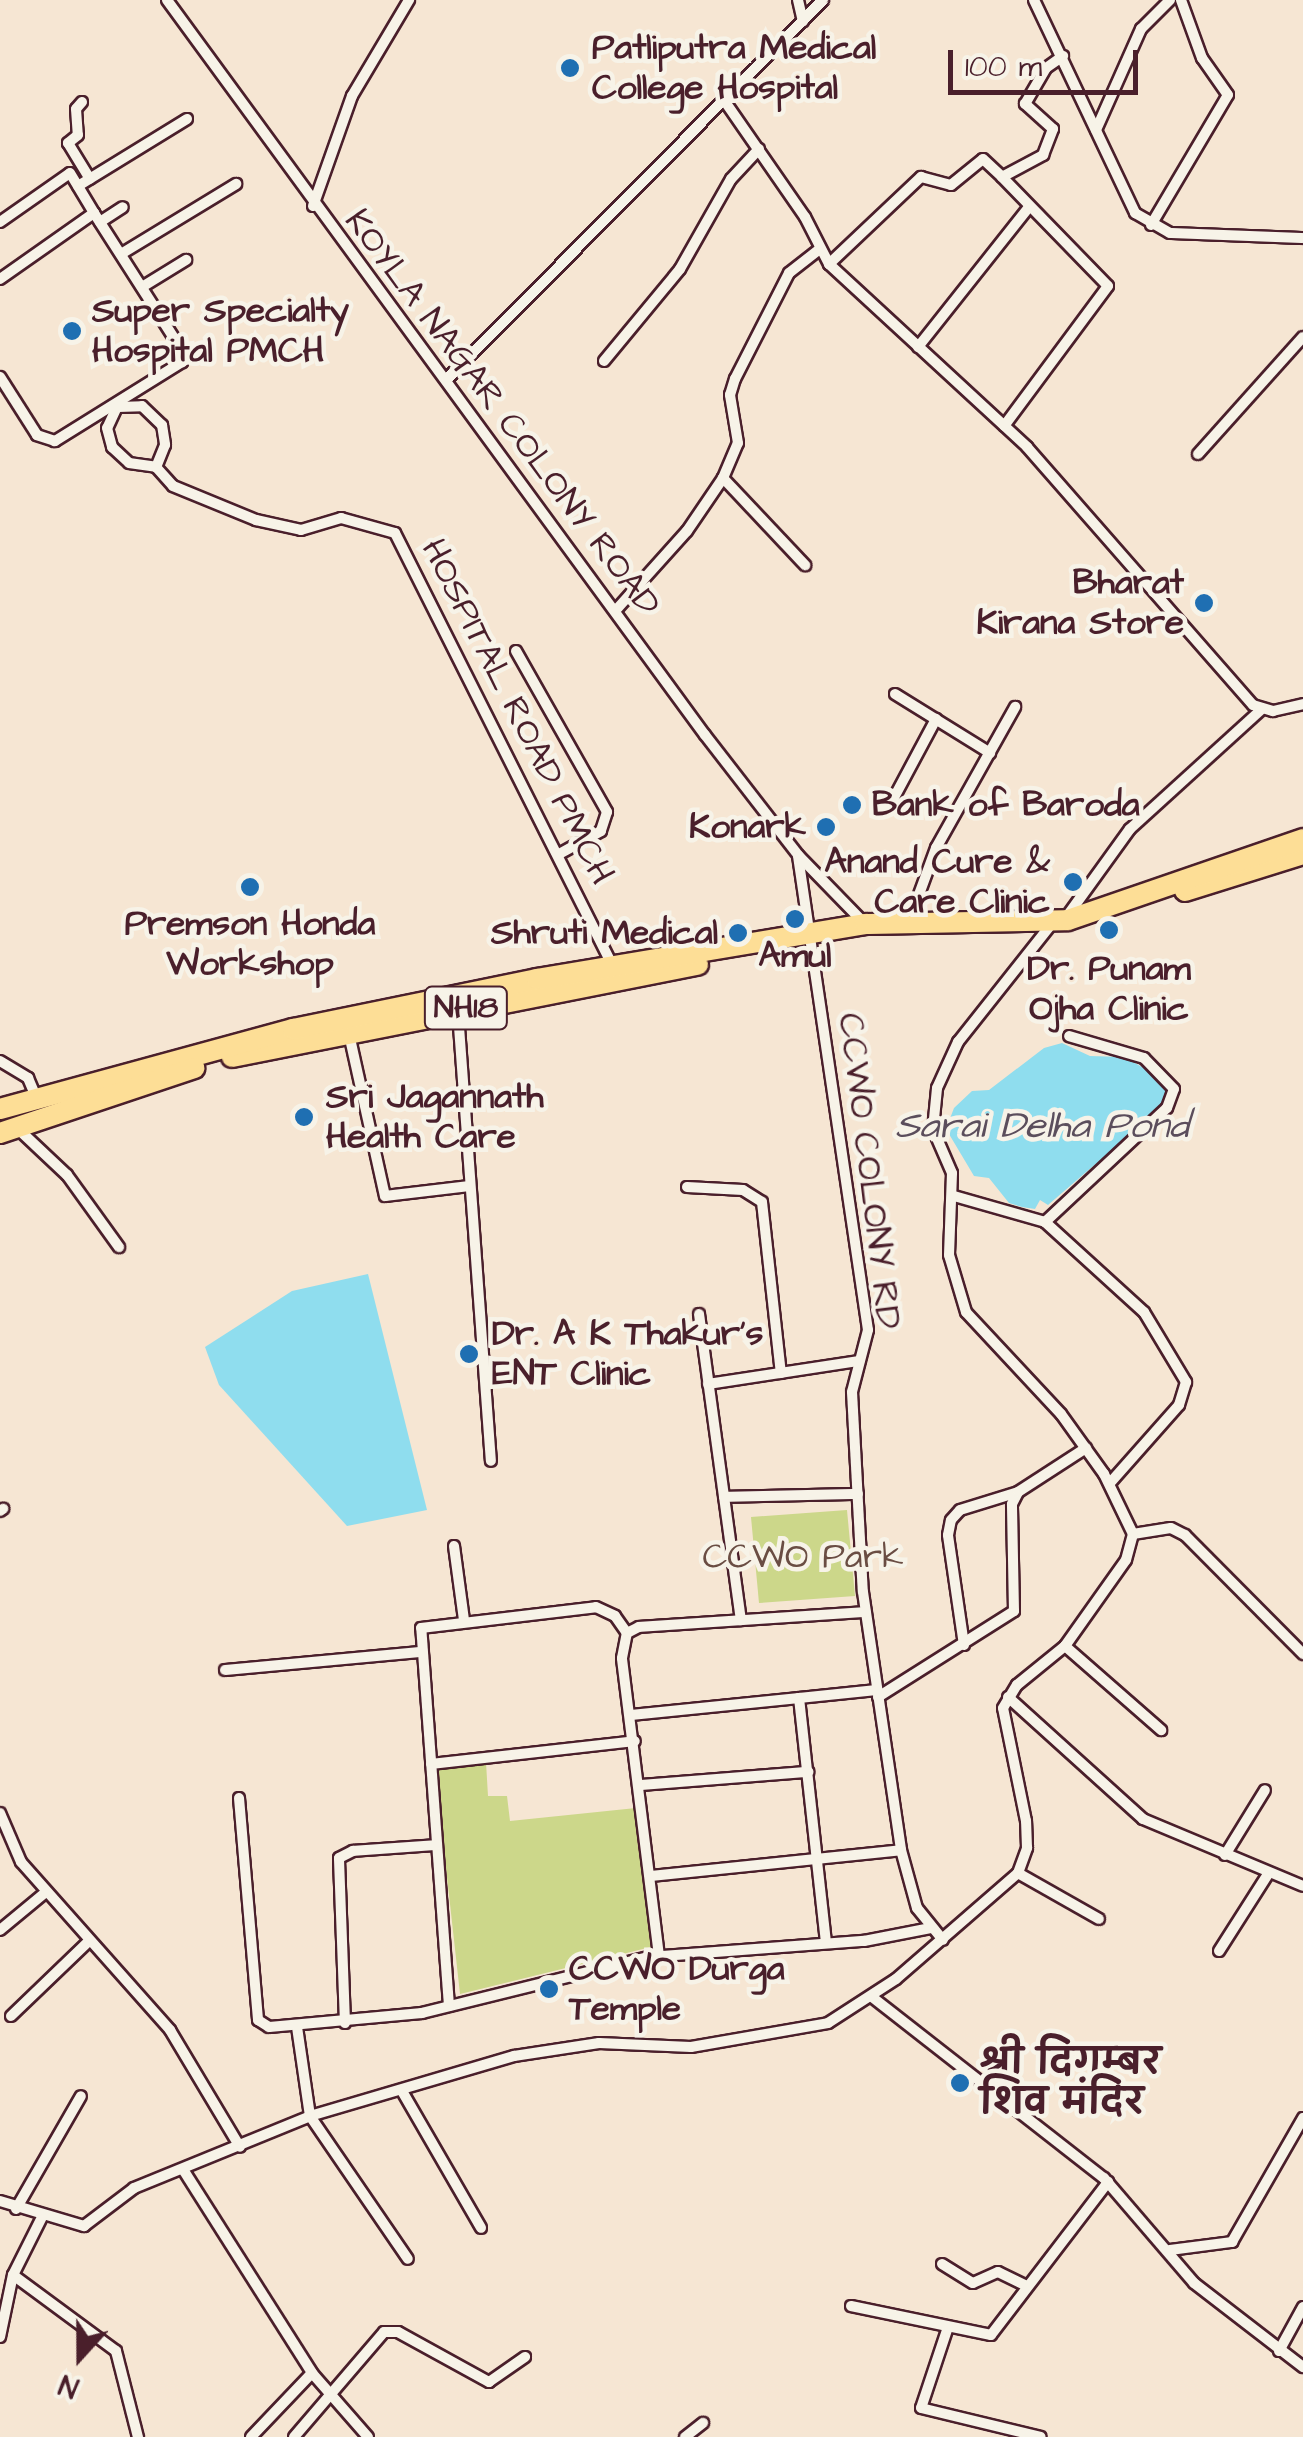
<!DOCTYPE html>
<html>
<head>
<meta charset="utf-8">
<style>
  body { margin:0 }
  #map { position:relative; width:1303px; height:2437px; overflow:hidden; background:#f6e6d3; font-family:"Architects Daughter","Playpen Sans Deva",sans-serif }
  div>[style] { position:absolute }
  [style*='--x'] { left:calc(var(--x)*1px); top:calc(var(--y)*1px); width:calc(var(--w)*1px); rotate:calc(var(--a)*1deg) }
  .green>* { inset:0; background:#ccd78a }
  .water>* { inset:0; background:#8fddee }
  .roads { filter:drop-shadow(2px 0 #4a1f2b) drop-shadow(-2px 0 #4a1f2b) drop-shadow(0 2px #4a1f2b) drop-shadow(0 -2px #4a1f2b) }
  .street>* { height:10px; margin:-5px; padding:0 5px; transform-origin:5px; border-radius:5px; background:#f7f3e8 }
  .highway>* { height:20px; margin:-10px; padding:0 10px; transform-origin:10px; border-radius:10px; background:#fdde96 }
  .dots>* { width:28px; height:28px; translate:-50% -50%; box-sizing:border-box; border:5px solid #f7f3e8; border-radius:50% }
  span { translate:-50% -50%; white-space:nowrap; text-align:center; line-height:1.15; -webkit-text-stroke:9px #f7f3e8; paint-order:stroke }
  .shield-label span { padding:2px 8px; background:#f7f3e8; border:2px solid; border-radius:8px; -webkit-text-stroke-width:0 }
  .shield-label { font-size:32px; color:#4a1f2b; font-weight:700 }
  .poi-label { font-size:35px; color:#4a1f2b; font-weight:700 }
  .left { translate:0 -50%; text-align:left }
  .right { translate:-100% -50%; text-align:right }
  .street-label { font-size:35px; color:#4a1f2b }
  .park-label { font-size:35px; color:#6a4d43 }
  .water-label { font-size:38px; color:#5b4e5c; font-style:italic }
  .north { position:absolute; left:30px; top:2307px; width:100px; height:100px; -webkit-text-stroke:8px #f7f3e8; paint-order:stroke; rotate:201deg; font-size:28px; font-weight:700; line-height:40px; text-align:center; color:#4a1f2b }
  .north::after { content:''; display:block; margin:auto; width:35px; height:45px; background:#4a1f2b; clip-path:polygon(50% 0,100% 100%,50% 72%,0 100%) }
  .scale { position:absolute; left:948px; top:50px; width:190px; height:45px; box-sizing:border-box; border:5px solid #4a1f2b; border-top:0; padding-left:12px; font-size:30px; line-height:35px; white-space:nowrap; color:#4a1f2b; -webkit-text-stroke:8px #f7f3e8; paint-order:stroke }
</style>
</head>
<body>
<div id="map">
  <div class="green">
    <div style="clip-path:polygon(847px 1510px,855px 1596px,759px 1603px,751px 1517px)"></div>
    <div style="clip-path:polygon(486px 1762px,488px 1796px,507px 1796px,510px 1821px,636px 1808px,651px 1947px,460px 1994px,435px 1769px)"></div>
  </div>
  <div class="water">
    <div style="clip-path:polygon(1062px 1043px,1090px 1056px,1124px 1057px,1153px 1073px,1169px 1093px,1164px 1105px,1048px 1205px,1040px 1200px,1035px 1209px,1022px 1207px,1009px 1203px,989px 1178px,974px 1176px,946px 1129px,954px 1108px,972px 1091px,989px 1090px,1044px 1048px)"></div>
    <div style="clip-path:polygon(368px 1274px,427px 1510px,347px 1526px,219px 1385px,205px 1347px,292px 1291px)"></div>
  </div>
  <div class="roads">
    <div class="street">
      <div style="--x:167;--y:0;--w:911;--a:53.8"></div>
      <div style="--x:705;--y:735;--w:152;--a:52.2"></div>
      <div style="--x:798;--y:855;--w:96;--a:45.8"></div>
      <div style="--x:798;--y:0;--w:22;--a:77"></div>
      <div style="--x:1034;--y:0;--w:236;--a:64.6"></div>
      <div style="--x:1135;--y:213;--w:40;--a:29.7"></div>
      <div style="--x:1170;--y:233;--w:133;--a:2.2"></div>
      <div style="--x:82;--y:102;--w:9;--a:131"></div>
      <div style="--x:76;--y:109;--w:26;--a:86"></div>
      <div style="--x:78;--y:135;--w:13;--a:141"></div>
      <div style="--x:68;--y:143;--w:42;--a:58.6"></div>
      <div style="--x:726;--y:103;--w:139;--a:55.3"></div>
      <div style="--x:805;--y:217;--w:53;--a:62.9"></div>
      <div style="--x:829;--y:264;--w:270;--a:42.7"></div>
      <div style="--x:1027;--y:447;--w:343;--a:48.8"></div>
      <div style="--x:1253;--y:705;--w:21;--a:17"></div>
      <div style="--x:1273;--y:711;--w:31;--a:-13"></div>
      <div style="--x:1096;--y:130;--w:111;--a:-66"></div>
      <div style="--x:1141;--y:29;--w:41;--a:-45"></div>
      <div style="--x:1002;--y:177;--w:152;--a:45.8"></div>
      <div style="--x:1108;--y:286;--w:174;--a:126.6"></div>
      <div style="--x:78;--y:186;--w:128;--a:-31.6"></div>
      <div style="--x:313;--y:206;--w:117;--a:-70.5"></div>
      <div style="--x:352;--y:96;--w:112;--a:-59.3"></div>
      <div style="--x:0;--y:222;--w:85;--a:-35"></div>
      <div style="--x:70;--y:173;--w:47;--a:59"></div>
      <div style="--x:100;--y:222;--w:27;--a:-33"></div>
      <div style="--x:1151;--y:225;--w:151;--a:-59.4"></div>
      <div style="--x:1228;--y:95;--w:45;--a:-125.1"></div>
      <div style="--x:1202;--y:58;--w:62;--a:-109.9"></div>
      <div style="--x:121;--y:254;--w:135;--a:-31.3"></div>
      <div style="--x:829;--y:264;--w:127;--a:-43.4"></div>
      <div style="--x:921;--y:177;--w:31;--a:15"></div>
      <div style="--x:951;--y:185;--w:41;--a:-39.1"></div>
      <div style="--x:983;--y:159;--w:26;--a:43"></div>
      <div style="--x:1002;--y:177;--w:47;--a:-28.2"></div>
      <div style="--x:1043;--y:155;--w:28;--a:-69"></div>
      <div style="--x:1053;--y:129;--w:38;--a:-138"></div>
      <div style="--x:1025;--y:104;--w:42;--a:-59.7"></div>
      <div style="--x:1046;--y:68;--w:21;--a:-35"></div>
      <div style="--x:0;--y:279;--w:115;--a:-35.1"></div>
      <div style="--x:94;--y:213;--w:154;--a:57.4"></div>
      <div style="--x:177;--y:343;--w:20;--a:75"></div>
      <div style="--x:182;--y:362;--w:150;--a:148.1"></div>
      <div style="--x:55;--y:441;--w:19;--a:-162"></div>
      <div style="--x:37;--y:435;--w:69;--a:-122.5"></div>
      <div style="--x:142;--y:287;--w:52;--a:-31.5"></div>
      <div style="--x:918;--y:347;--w:177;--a:-51.6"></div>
      <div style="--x:604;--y:361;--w:119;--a:-50.4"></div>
      <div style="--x:680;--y:269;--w:103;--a:-60.5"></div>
      <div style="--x:731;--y:179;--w:41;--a:-47"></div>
      <div style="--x:447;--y:379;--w:534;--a:-45.23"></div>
      <div style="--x:117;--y:407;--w:23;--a:115"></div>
      <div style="--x:107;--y:428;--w:20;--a:75"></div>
      <div style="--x:112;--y:447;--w:23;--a:43"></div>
      <div style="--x:129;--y:463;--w:27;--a:8"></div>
      <div style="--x:118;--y:407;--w:24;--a:-2"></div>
      <div style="--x:142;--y:406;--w:28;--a:44"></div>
      <div style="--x:162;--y:425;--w:20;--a:81"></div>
      <div style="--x:165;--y:445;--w:24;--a:112"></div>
      <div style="--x:156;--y:467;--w:25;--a:48"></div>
      <div style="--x:173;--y:486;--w:90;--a:22.3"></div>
      <div style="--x:256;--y:520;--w:46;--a:12.5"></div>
      <div style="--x:301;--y:530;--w:42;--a:-16.7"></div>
      <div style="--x:341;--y:518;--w:56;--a:15.5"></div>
      <div style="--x:395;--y:533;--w:483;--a:63.3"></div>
      <div style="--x:1198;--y:454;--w:157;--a:-48.1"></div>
      <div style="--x:723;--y:478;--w:120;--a:46.7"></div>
      <div style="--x:616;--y:610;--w:106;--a:-48.1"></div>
      <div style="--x:687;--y:531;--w:64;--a:-55.8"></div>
      <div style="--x:723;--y:478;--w:38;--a:-67"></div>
      <div style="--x:738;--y:443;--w:49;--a:-99.5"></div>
      <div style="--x:730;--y:395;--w:17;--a:-73"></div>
      <div style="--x:735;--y:379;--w:119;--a:-63"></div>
      <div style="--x:789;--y:273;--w:39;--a:-38"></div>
      <div style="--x:516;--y:651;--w:185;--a:60.5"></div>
      <div style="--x:607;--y:812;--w:20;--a:108"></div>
      <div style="--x:601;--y:831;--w:48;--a:151.3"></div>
      <div style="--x:895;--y:694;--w:112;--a:31.8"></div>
      <div style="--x:889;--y:807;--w:100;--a:-61.9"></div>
      <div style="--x:798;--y:856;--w:479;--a:81.6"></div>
      <div style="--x:868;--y:1330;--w:64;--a:104.5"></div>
      <div style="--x:852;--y:1392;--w:200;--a:86.9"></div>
      <div style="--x:863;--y:1592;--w:261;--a:81.6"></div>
      <div style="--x:901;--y:1850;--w:60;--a:74.6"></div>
      <div style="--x:917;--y:1908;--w:41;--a:50.9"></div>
      <div style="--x:910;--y:919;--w:76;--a:-69.9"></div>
      <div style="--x:936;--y:848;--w:162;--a:-60.7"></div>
      <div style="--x:1065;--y:919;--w:111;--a:-54.2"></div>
      <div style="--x:1130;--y:829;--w:178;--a:-42.3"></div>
      <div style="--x:458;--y:1013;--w:449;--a:85.8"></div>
      <div style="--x:349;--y:1034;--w:166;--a:77.5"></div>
      <div style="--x:385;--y:1196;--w:85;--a:-6.8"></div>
      <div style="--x:0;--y:1061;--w:33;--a:31"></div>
      <div style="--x:28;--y:1078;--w:26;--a:67"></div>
      <div style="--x:16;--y:1127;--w:70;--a:43.3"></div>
      <div style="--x:67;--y:1175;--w:89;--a:54.2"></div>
      <div style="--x:687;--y:1187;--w:56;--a:3.1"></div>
      <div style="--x:743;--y:1190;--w:22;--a:32"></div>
      <div style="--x:762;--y:1202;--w:172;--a:83.7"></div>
      <div style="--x:954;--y:1196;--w:95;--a:15.9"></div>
      <div style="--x:1045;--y:1222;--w:167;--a:-43.1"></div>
      <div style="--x:1167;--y:1108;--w:20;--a:-70"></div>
      <div style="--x:1174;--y:1089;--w:43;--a:-134.1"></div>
      <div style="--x:1144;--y:1058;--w:78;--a:-163.7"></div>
      <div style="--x:1045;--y:1222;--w:134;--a:42.3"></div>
      <div style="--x:1144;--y:1312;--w:82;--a:59"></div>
      <div style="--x:1186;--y:1382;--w:24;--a:107"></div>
      <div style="--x:1179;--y:1405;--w:104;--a:131.5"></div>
      <div style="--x:699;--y:1314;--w:309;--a:82.2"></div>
      <div style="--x:708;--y:1384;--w:153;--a:-8.7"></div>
      <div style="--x:724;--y:1497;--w:134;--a:-1.3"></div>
      <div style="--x:0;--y:1511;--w:4;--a:-34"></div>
      <div style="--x:1133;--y:1534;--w:38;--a:-9"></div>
      <div style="--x:1171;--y:1528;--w:16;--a:27"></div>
      <div style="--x:1185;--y:1535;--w:168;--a:45.2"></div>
      <div style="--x:454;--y:1546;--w:75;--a:82.3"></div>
      <div style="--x:964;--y:1645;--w:111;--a:-98.3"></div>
      <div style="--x:948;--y:1535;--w:15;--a:-79"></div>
      <div style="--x:951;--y:1520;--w:13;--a:-48"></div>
      <div style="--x:960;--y:1510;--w:61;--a:-17.2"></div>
      <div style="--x:1065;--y:1646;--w:128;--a:41.2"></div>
      <div style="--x:225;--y:1670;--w:196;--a:-5.3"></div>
      <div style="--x:878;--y:1697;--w:161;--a:-32.3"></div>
      <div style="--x:1014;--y:1611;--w:107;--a:-91.1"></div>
      <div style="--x:1012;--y:1504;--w:13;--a:-63"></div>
      <div style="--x:1018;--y:1492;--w:81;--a:-32.9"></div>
      <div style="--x:1008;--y:1697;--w:182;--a:42.1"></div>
      <div style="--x:1143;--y:1819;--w:173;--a:22.7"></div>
      <div style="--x:799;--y:1698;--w:78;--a:-5.9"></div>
      <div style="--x:631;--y:1715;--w:169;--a:-5.8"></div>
      <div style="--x:799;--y:1698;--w:246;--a:83.7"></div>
      <div style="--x:431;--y:1764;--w:205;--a:-6.4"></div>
      <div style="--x:641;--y:1785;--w:168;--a:-4.5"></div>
      <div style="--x:239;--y:1798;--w:223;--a:85.1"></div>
      <div style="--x:258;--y:2020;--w:13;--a:32"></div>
      <div style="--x:269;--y:2027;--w:154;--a:-5.2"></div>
      <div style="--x:422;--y:2013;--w:234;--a:-13.9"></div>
      <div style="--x:649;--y:1957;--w:216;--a:-4.3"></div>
      <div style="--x:864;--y:1941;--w:68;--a:-11"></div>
      <div style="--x:0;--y:1813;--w:53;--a:66.8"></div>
      <div style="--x:21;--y:1862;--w:225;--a:48.4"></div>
      <div style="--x:170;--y:2030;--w:136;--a:59.1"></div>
      <div style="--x:1225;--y:1855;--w:76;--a:-58.4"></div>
      <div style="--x:1018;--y:1873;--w:93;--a:29.6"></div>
      <div style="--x:651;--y:1876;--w:251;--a:-5.9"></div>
      <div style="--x:0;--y:1930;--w:60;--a:-39.6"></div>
      <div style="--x:1219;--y:1951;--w:91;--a:-57.5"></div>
      <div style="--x:659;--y:1956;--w:300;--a:-97.1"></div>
      <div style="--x:622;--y:1658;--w:25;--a:-79"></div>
      <div style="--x:627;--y:1633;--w:13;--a:-27"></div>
      <div style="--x:639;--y:1627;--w:227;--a:-3.8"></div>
      <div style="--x:872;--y:1997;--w:294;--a:38"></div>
      <div style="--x:1104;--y:2178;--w:138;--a:49.4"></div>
      <div style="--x:1194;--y:2283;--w:138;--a:37.6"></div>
      <div style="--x:449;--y:2006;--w:379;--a:-94.2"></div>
      <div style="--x:421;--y:1628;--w:176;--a:-6.8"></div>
      <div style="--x:596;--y:1607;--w:21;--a:25"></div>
      <div style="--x:615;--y:1616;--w:21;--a:55"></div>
      <div style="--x:11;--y:2016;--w:107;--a:-43.9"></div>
      <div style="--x:345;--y:2023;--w:165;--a:-92.1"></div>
      <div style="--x:339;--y:1858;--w:16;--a:-27"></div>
      <div style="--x:353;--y:1851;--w:84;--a:-4.1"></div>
      <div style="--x:297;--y:2027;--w:90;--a:81.7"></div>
      <div style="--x:310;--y:2116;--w:173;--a:55.6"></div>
      <div style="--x:402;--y:2091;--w:158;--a:60"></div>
      <div style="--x:184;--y:2171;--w:239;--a:57.6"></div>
      <div style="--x:312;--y:2373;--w:85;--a:48.8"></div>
      <div style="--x:0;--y:2201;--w:88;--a:16.6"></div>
      <div style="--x:84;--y:2226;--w:63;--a:-37.2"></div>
      <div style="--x:134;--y:2188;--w:190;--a:-22.2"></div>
      <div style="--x:310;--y:2116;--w:213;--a:-16.4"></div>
      <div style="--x:514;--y:2056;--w:86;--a:-8.7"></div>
      <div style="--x:599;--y:2043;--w:92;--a:2.5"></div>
      <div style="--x:691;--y:2047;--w:139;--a:-9.9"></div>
      <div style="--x:828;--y:2023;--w:81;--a:-32.9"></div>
      <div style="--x:896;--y:1979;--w:162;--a:-41"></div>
      <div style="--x:1018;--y:1873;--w:27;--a:-70"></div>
      <div style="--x:1027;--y:1848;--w:27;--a:-92"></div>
      <div style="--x:1026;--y:1821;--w:115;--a:-101.5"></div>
      <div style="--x:1003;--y:1708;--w:27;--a:-59"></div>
      <div style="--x:1017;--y:1685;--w:62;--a:-39.1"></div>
      <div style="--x:1065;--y:1646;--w:105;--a:-54.7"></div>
      <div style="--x:1126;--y:1560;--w:27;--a:-75"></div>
      <div style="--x:1133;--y:1534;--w:67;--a:-115.8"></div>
      <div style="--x:1104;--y:1474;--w:74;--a:-125.6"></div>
      <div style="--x:1061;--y:1414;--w:139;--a:-133"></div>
      <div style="--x:966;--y:1312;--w:59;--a:-106.6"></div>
      <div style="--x:949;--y:1255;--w:82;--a:-87.9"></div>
      <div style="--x:952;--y:1173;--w:48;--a:-113.4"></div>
      <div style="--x:933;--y:1129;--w:41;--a:-84.4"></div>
      <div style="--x:937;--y:1088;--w:51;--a:-65.5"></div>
      <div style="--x:958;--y:1042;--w:153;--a:-51.6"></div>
      <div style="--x:16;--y:2209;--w:130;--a:-60.1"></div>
      <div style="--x:1170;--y:2250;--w:63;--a:-7.4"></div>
      <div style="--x:1232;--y:2242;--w:143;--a:-60.2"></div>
      <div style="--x:942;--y:2264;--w:36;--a:32"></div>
      <div style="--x:973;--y:2283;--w:27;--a:-24"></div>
      <div style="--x:998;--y:2272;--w:32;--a:26"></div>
      <div style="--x:13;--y:2275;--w:128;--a:36.4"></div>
      <div style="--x:116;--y:2351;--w:89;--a:75.7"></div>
      <div style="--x:851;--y:2306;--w:143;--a:11.7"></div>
      <div style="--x:991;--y:2335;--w:193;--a:-52.6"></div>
      <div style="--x:948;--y:2327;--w:85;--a:108.4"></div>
      <div style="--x:921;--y:2408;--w:123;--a:13.6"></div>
      <div style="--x:0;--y:2337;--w:63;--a:-78.2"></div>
      <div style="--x:13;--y:2275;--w:65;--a:-63.4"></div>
      <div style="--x:1279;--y:2351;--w:50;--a:-61.4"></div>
      <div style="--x:251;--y:2437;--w:88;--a:-46.4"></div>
      <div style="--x:294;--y:2437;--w:138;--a:-49.4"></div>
      <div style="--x:384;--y:2332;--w:14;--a:0"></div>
      <div style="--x:398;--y:2332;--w:104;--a:28.8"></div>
      <div style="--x:489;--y:2382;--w:44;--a:-34.8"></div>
      <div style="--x:685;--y:2437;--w:23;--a:-38"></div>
    </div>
    <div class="highway">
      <div style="--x:1185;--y:891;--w:124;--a:-17.4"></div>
      <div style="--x:232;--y:1057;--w:475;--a:-11.2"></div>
      <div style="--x:0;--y:1109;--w:304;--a:-15.3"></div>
      <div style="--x:293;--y:1029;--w:249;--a:-11.6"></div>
      <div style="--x:537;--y:979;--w:333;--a:-9.5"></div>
      <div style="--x:865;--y:924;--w:203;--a:-1.1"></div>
      <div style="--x:1068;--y:920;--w:249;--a:-19"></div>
      <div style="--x:0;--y:1133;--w:205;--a:-18.5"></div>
    </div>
  </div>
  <div class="dots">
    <div style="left:570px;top:68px;background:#1f6fb2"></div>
    <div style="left:72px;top:331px;background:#1f6fb2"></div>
    <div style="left:1204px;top:603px;background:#1f6fb2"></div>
    <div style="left:852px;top:805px;background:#1f6fb2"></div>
    <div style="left:826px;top:827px;background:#1f6fb2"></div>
    <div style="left:1073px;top:882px;background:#1f6fb2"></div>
    <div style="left:250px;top:887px;background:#1f6fb2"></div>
    <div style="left:795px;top:919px;background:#1f6fb2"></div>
    <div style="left:1109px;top:930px;background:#1f6fb2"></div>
    <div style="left:738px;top:933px;background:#1f6fb2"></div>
    <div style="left:304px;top:1117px;background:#1f6fb2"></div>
    <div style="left:469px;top:1354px;background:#1f6fb2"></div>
    <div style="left:549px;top:1989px;background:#1f6fb2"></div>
    <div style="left:960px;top:2083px;background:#1f6fb2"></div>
  </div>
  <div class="shield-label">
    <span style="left:466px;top:1008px">NH18</span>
  </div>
  <div class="poi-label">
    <span class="left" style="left:592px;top:68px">Patliputra Medical<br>College Hospital</span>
    <span class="left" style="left:92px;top:331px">Super Specialty<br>Hospital PMCH</span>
    <span class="right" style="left:1184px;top:603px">Bharat<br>Kirana Store</span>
    <span class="left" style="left:872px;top:805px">Bank of Baroda</span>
    <span class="right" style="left:806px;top:827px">Konark</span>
    <span class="right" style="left:1050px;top:882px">Anand Cure &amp;<br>Care Clinic</span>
    <span style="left:250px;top:944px">Premson Honda<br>Workshop</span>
    <span class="right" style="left:718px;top:933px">Shruti Medical</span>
    <span style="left:795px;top:956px">Amul</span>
    <span style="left:1109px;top:989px">Dr. Punam<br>Ojha Clinic</span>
    <span class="left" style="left:326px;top:1117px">Sri Jagannath<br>Health Care</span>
    <span class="left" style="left:492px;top:1354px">Dr. A K Thakur's<br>ENT Clinic</span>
    <span class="left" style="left:569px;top:1989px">CCWO Durga<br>Temple</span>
    <span class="left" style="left:980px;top:2083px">श्री दिगम्बर<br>शिव मंदिर</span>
  </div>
  <div class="street-label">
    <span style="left:502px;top:413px;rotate:53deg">KOYLA NAGAR COLONY ROAD</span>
    <span style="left:517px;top:712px;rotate:63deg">HOSPITAL ROAD PMCH</span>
    <span style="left:869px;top:1171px;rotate:83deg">CCWO COLONY RD</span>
  </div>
  <div class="park-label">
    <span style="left:803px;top:1557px">CCWO Park</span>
  </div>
  <div class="water-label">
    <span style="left:1042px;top:1127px">Sarai Delha Pond</span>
  </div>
  <div class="north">N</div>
  <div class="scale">100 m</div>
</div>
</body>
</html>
